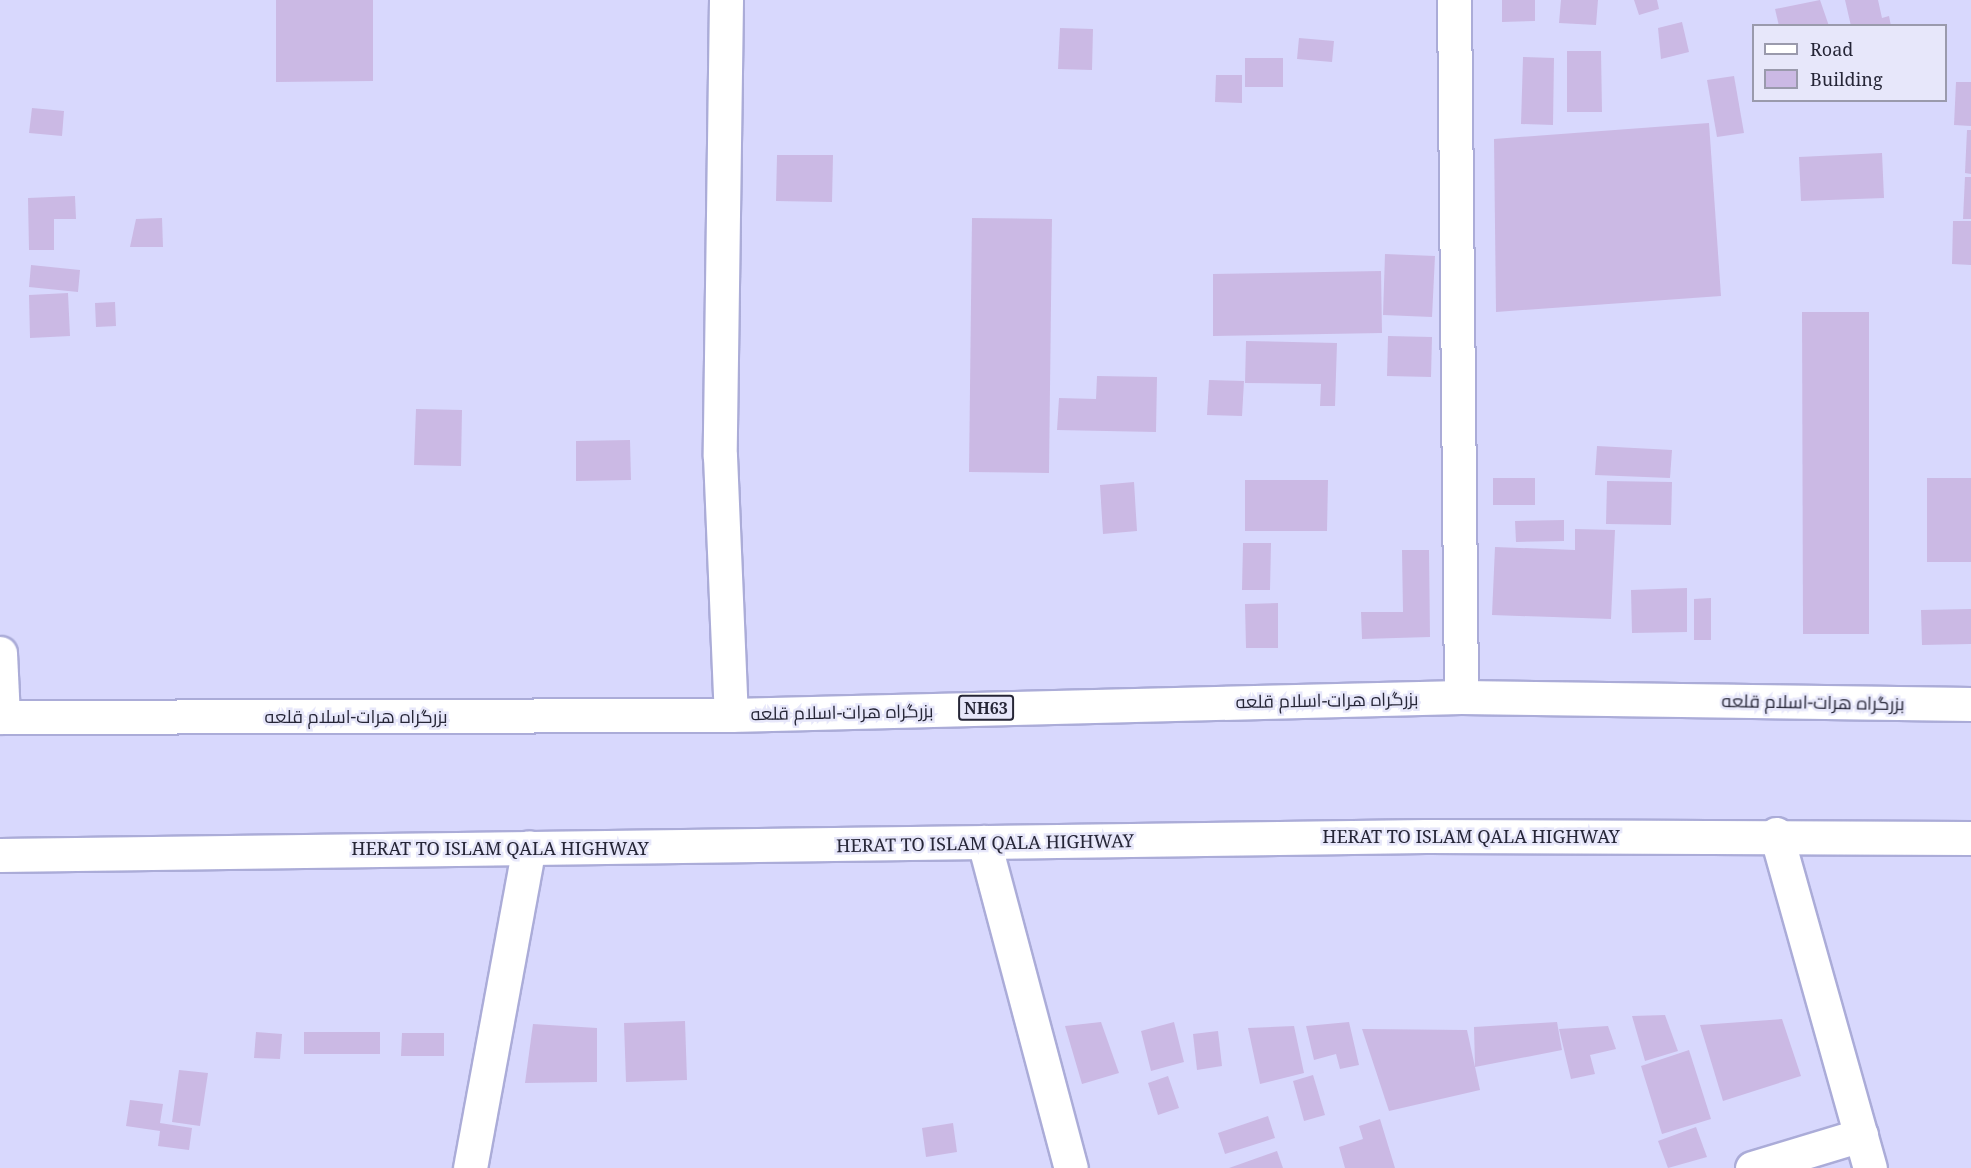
<!DOCTYPE html>
<html>
<head>
<meta charset="utf-8">
<style>
  body { margin:0 }
  #map { position:relative; width:1971px; height:1168px; overflow:hidden; background:#d8d8fd; font-family:"Noto Serif",Cairo,serif }
  div>[style] { position:absolute }
  [style*='--x'] { left:calc(var(--x)*1px); top:calc(var(--y)*1px); width:calc(var(--w)*1px); rotate:calc(var(--a)*1deg) }
  .building>* { inset:0; background:#cbb9e4 }
  .roads { filter:drop-shadow(2px 0 #abacd8) drop-shadow(-2px 0 #abacd8) drop-shadow(0 2px #abacd8) drop-shadow(0 -2px #abacd8) }
  .minor>* { height:33px; margin:-16.5px; padding:0 16.5px; transform-origin:16.5px; border-radius:16.5px; background:#fff }
  .tertiary>* { height:33px; margin:-16.5px; padding:0 16.5px; transform-origin:16.5px; border-radius:16.5px; background:#fff }
  .trunk>* { height:33px; margin:-16.5px; padding:0 16.5px; transform-origin:16.5px; border-radius:16.5px; background:#fff }
  span { translate:-50% -50%; white-space:nowrap; text-align:center; line-height:1.15; -webkit-text-stroke:5px #e7e7fa; paint-order:stroke }
  .shield-label span { padding:2px 4px; background:#e7e7fa; border:2px solid; border-radius:4px; -webkit-text-stroke-width:0 }
  .shield-label { font-size:16px; color:#262637; font-weight:700 }
  .street-label { font-size:18px; color:#262637 }
  .legend { position:absolute; left:1752px; top:24px; width:195px; height:78px; box-sizing:border-box; background:#e7e7fa; border:2px solid #9a9aac; margin:0; padding:8px 10px; list-style:none; font-size:18px; color:#262637 }
  .legend li { display:flex; align-items:center; gap:12px; height:30px }
  .legend b { width:30px; border:2px solid #9a9aac }
</style>
</head>
<body>
<div id="map">
  <div class="building">
    <div style="clip-path:polygon(276px 0,373px 0,373px 81px,276px 82px)"></div>
    <div style="clip-path:polygon(1502px 0,1535px 0,1535px 21px,1502px 22px)"></div>
    <div style="clip-path:polygon(1561px 0,1598px 0,1596px 25px,1559px 23px)"></div>
    <div style="clip-path:polygon(1634px 0,1657px 0,1659px 9px,1639px 15px)"></div>
    <div style="clip-path:polygon(1820px 0,1829px 26px,1779px 26px,1775px 9px)"></div>
    <div style="clip-path:polygon(1845px 0,1878px 0,1882px 18px,1889px 16px,1891px 26px,1851px 26px)"></div>
    <div style="clip-path:polygon(1682px 22px,1689px 52px,1661px 59px,1658px 28px)"></div>
    <div style="clip-path:polygon(1060px 28px,1093px 29px,1092px 70px,1058px 69px)"></div>
    <div style="clip-path:polygon(1299px 38px,1334px 41px,1332px 62px,1297px 59px)"></div>
    <div style="clip-path:polygon(1567px 51px,1601px 51px,1602px 112px,1567px 112px)"></div>
    <div style="clip-path:polygon(1523px 57px,1554px 58px,1553px 125px,1521px 124px)"></div>
    <div style="clip-path:polygon(1245px 58px,1283px 58px,1283px 87px,1245px 87px)"></div>
    <div style="clip-path:polygon(1216px 75px,1242px 75px,1242px 103px,1215px 102px)"></div>
    <div style="clip-path:polygon(1734px 76px,1744px 133px,1717px 137px,1707px 80px)"></div>
    <div style="clip-path:polygon(1956px 82px,1971px 82px,1971px 126px,1954px 125px)"></div>
    <div style="clip-path:polygon(32px 108px,64px 111px,62px 136px,29px 133px)"></div>
    <div style="clip-path:polygon(1709px 123px,1721px 296px,1496px 312px,1494px 139px)"></div>
    <div style="clip-path:polygon(1967px 130px,1971px 130px,1971px 174px,1965px 173px)"></div>
    <div style="clip-path:polygon(1882px 153px,1884px 198px,1801px 201px,1799px 157px)"></div>
    <div style="clip-path:polygon(777px 155px,833px 155px,832px 202px,776px 201px)"></div>
    <div style="clip-path:polygon(1965px 177px,1971px 177px,1971px 219px,1963px 219px)"></div>
    <div style="clip-path:polygon(75px 196px,76px 219px,54px 219px,54px 250px,29px 250px,28px 198px)"></div>
    <div style="clip-path:polygon(162px 218px,163px 247px,130px 247px,136px 219px)"></div>
    <div style="clip-path:polygon(972px 218px,1052px 219px,1049px 473px,969px 472px)"></div>
    <div style="clip-path:polygon(1953px 221px,1971px 221px,1971px 265px,1952px 264px)"></div>
    <div style="clip-path:polygon(1385px 254px,1435px 256px,1432px 317px,1383px 315px)"></div>
    <div style="clip-path:polygon(31px 265px,80px 270px,78px 292px,29px 287px)"></div>
    <div style="clip-path:polygon(1381px 271px,1382px 333px,1213px 336px,1213px 274px)"></div>
    <div style="clip-path:polygon(68px 293px,70px 336px,30px 338px,29px 295px)"></div>
    <div style="clip-path:polygon(115px 302px,116px 326px,96px 327px,95px 303px)"></div>
    <div style="clip-path:polygon(1802px 312px,1869px 312px,1869px 634px,1803px 634px)"></div>
    <div style="clip-path:polygon(1388px 336px,1432px 337px,1431px 377px,1387px 376px)"></div>
    <div style="clip-path:polygon(1246px 341px,1337px 343px,1335px 406px,1320px 406px,1321px 384px,1245px 383px)"></div>
    <div style="clip-path:polygon(1097px 376px,1157px 377px,1156px 432px,1057px 430px,1059px 398px,1096px 399px)"></div>
    <div style="clip-path:polygon(1209px 380px,1244px 381px,1242px 416px,1207px 415px)"></div>
    <div style="clip-path:polygon(416px 409px,462px 410px,461px 466px,414px 465px)"></div>
    <div style="clip-path:polygon(630px 440px,631px 480px,576px 481px,576px 441px)"></div>
    <div style="clip-path:polygon(1597px 446px,1672px 450px,1670px 478px,1595px 475px)"></div>
    <div style="clip-path:polygon(1493px 478px,1535px 478px,1535px 505px,1493px 505px)"></div>
    <div style="clip-path:polygon(1927px 478px,1971px 478px,1971px 562px,1927px 562px)"></div>
    <div style="clip-path:polygon(1245px 480px,1328px 480px,1327px 531px,1245px 531px)"></div>
    <div style="clip-path:polygon(1607px 481px,1672px 482px,1671px 525px,1606px 524px)"></div>
    <div style="clip-path:polygon(1134px 482px,1137px 531px,1103px 534px,1100px 485px)"></div>
    <div style="clip-path:polygon(1564px 520px,1564px 541px,1516px 542px,1515px 521px)"></div>
    <div style="clip-path:polygon(1575px 529px,1615px 530px,1611px 619px,1492px 615px,1495px 547px,1575px 550px)"></div>
    <div style="clip-path:polygon(1243px 543px,1271px 543px,1270px 590px,1242px 590px)"></div>
    <div style="clip-path:polygon(1402px 550px,1429px 550px,1430px 637px,1362px 639px,1361px 612px,1403px 612px)"></div>
    <div style="clip-path:polygon(1687px 588px,1687px 632px,1632px 633px,1631px 590px)"></div>
    <div style="clip-path:polygon(1711px 598px,1711px 640px,1694px 640px,1694px 599px)"></div>
    <div style="clip-path:polygon(1278px 603px,1278px 648px,1246px 648px,1245px 604px)"></div>
    <div style="clip-path:polygon(1971px 609px,1971px 644px,1922px 645px,1921px 610px)"></div>
    <div style="clip-path:polygon(1665px 1015px,1678px 1051px,1645px 1061px,1632px 1016px)"></div>
    <div style="clip-path:polygon(1782px 1019px,1801px 1076px,1723px 1101px,1700px 1025px)"></div>
    <div style="clip-path:polygon(685px 1021px,687px 1080px,626px 1082px,624px 1023px)"></div>
    <div style="clip-path:polygon(1101px 1022px,1119px 1073px,1082px 1084px,1065px 1026px)"></div>
    <div style="clip-path:polygon(1174px 1022px,1184px 1062px,1151px 1071px,1141px 1031px)"></div>
    <div style="clip-path:polygon(1349px 1022px,1359px 1065px,1340px 1069px,1336px 1054px,1314px 1060px,1306px 1026px)"></div>
    <div style="clip-path:polygon(1557px 1022px,1562px 1050px,1475px 1067px,1474px 1027px)"></div>
    <div style="clip-path:polygon(533px 1024px,597px 1028px,597px 1082px,525px 1083px)"></div>
    <div style="clip-path:polygon(1294px 1026px,1304px 1073px,1260px 1084px,1248px 1028px)"></div>
    <div style="clip-path:polygon(1608px 1026px,1616px 1049px,1590px 1055px,1595px 1074px,1571px 1079px,1559px 1029px)"></div>
    <div style="clip-path:polygon(1362px 1029px,1467px 1030px,1480px 1090px,1389px 1111px)"></div>
    <div style="clip-path:polygon(1218px 1031px,1222px 1066px,1197px 1070px,1193px 1034px)"></div>
    <div style="clip-path:polygon(256px 1032px,282px 1034px,280px 1059px,254px 1058px)"></div>
    <div style="clip-path:polygon(304px 1032px,380px 1032px,380px 1054px,304px 1054px)"></div>
    <div style="clip-path:polygon(402px 1033px,444px 1033px,444px 1056px,401px 1056px)"></div>
    <div style="clip-path:polygon(1689px 1050px,1711px 1119px,1662px 1134px,1641px 1066px)"></div>
    <div style="clip-path:polygon(179px 1070px,208px 1073px,200px 1126px,172px 1122px)"></div>
    <div style="clip-path:polygon(1313px 1075px,1325px 1115px,1304px 1121px,1293px 1081px)"></div>
    <div style="clip-path:polygon(1168px 1076px,1179px 1108px,1158px 1115px,1148px 1083px)"></div>
    <div style="clip-path:polygon(130px 1100px,163px 1104px,160px 1123px,192px 1128px,189px 1150px,158px 1146px,160px 1131px,126px 1126px)"></div>
    <div style="clip-path:polygon(1268px 1116px,1275px 1138px,1225px 1154px,1218px 1133px)"></div>
    <div style="clip-path:polygon(1380px 1119px,1395px 1168px,1345px 1168px,1339px 1147px,1363px 1139px,1359px 1126px)"></div>
    <div style="clip-path:polygon(953px 1123px,957px 1152px,926px 1157px,922px 1128px)"></div>
    <div style="clip-path:polygon(1696px 1127px,1707px 1157px,1668px 1168px,1658px 1141px)"></div>
    <div style="clip-path:polygon(1277px 1151px,1283px 1168px,1229px 1168px)"></div>
  </div>
  <div class="roads">
    <div class="minor">
      <div style="--x:726;--y:0;--w:456;--a:90.8"></div>
      <div style="--x:720;--y:456;--w:259;--a:87.6"></div>
      <div style="--x:1454;--y:0;--w:697;--a:89.42"></div>
      <div style="--x:0;--y:653;--w:64;--a:87.3"></div>
      <div style="--x:1776;--y:834;--w:347;--a:74.3"></div>
      <div style="--x:470;--y:1168;--w:326;--a:-79.6"></div>
      <div style="--x:1752;--y:1168;--w:114;--a:-16.8"></div>
    </div>
    <div class="tertiary">
      <div style="--x:984;--y:842;--w:337;--a:75.1"></div>
    </div>
    <div class="trunk">
      <div style="--x:0;--y:717;--w:731;--a:-0.16"></div>
      <div style="--x:731;--y:715;--w:730;--a:-1.41"></div>
      <div style="--x:1461;--y:697;--w:510;--a:0.79"></div>
      <div style="--x:0;--y:855;--w:1426;--a:-0.76"></div>
      <div style="--x:1426;--y:836;--w:545;--a:0.21"></div>
    </div>
  </div>
  <div class="shield-label">
    <span style="left:986px;top:708px">NH63</span>
  </div>
  <div class="street-label">
    <span style="left:1327px;top:700px;rotate:-1deg">بزرگراه هرات-اسلام قلعه</span>
    <span style="left:1813px;top:702px;rotate:1deg">بزرگراه هرات-اسلام قلعه</span>
    <span style="left:842px;top:712px;rotate:-1deg">بزرگراه هرات-اسلام قلعه</span>
    <span style="left:356px;top:716px">بزرگراه هرات-اسلام قلعه</span>
    <span style="left:1471px;top:836px">HERAT TO ISLAM QALA HIGHWAY</span>
    <span style="left:985px;top:843px;rotate:-1deg">HERAT TO ISLAM QALA HIGHWAY</span>
    <span style="left:500px;top:848px">HERAT TO ISLAM QALA HIGHWAY</span>
  </div>
  <ul class="legend">
  <li><b style="height:8px;background:#fff"></b>Road</li>
  <li><b style="height:16px;background:#cbb9e4"></b>Building</li>
  </ul>
</div>
</body>
</html>
